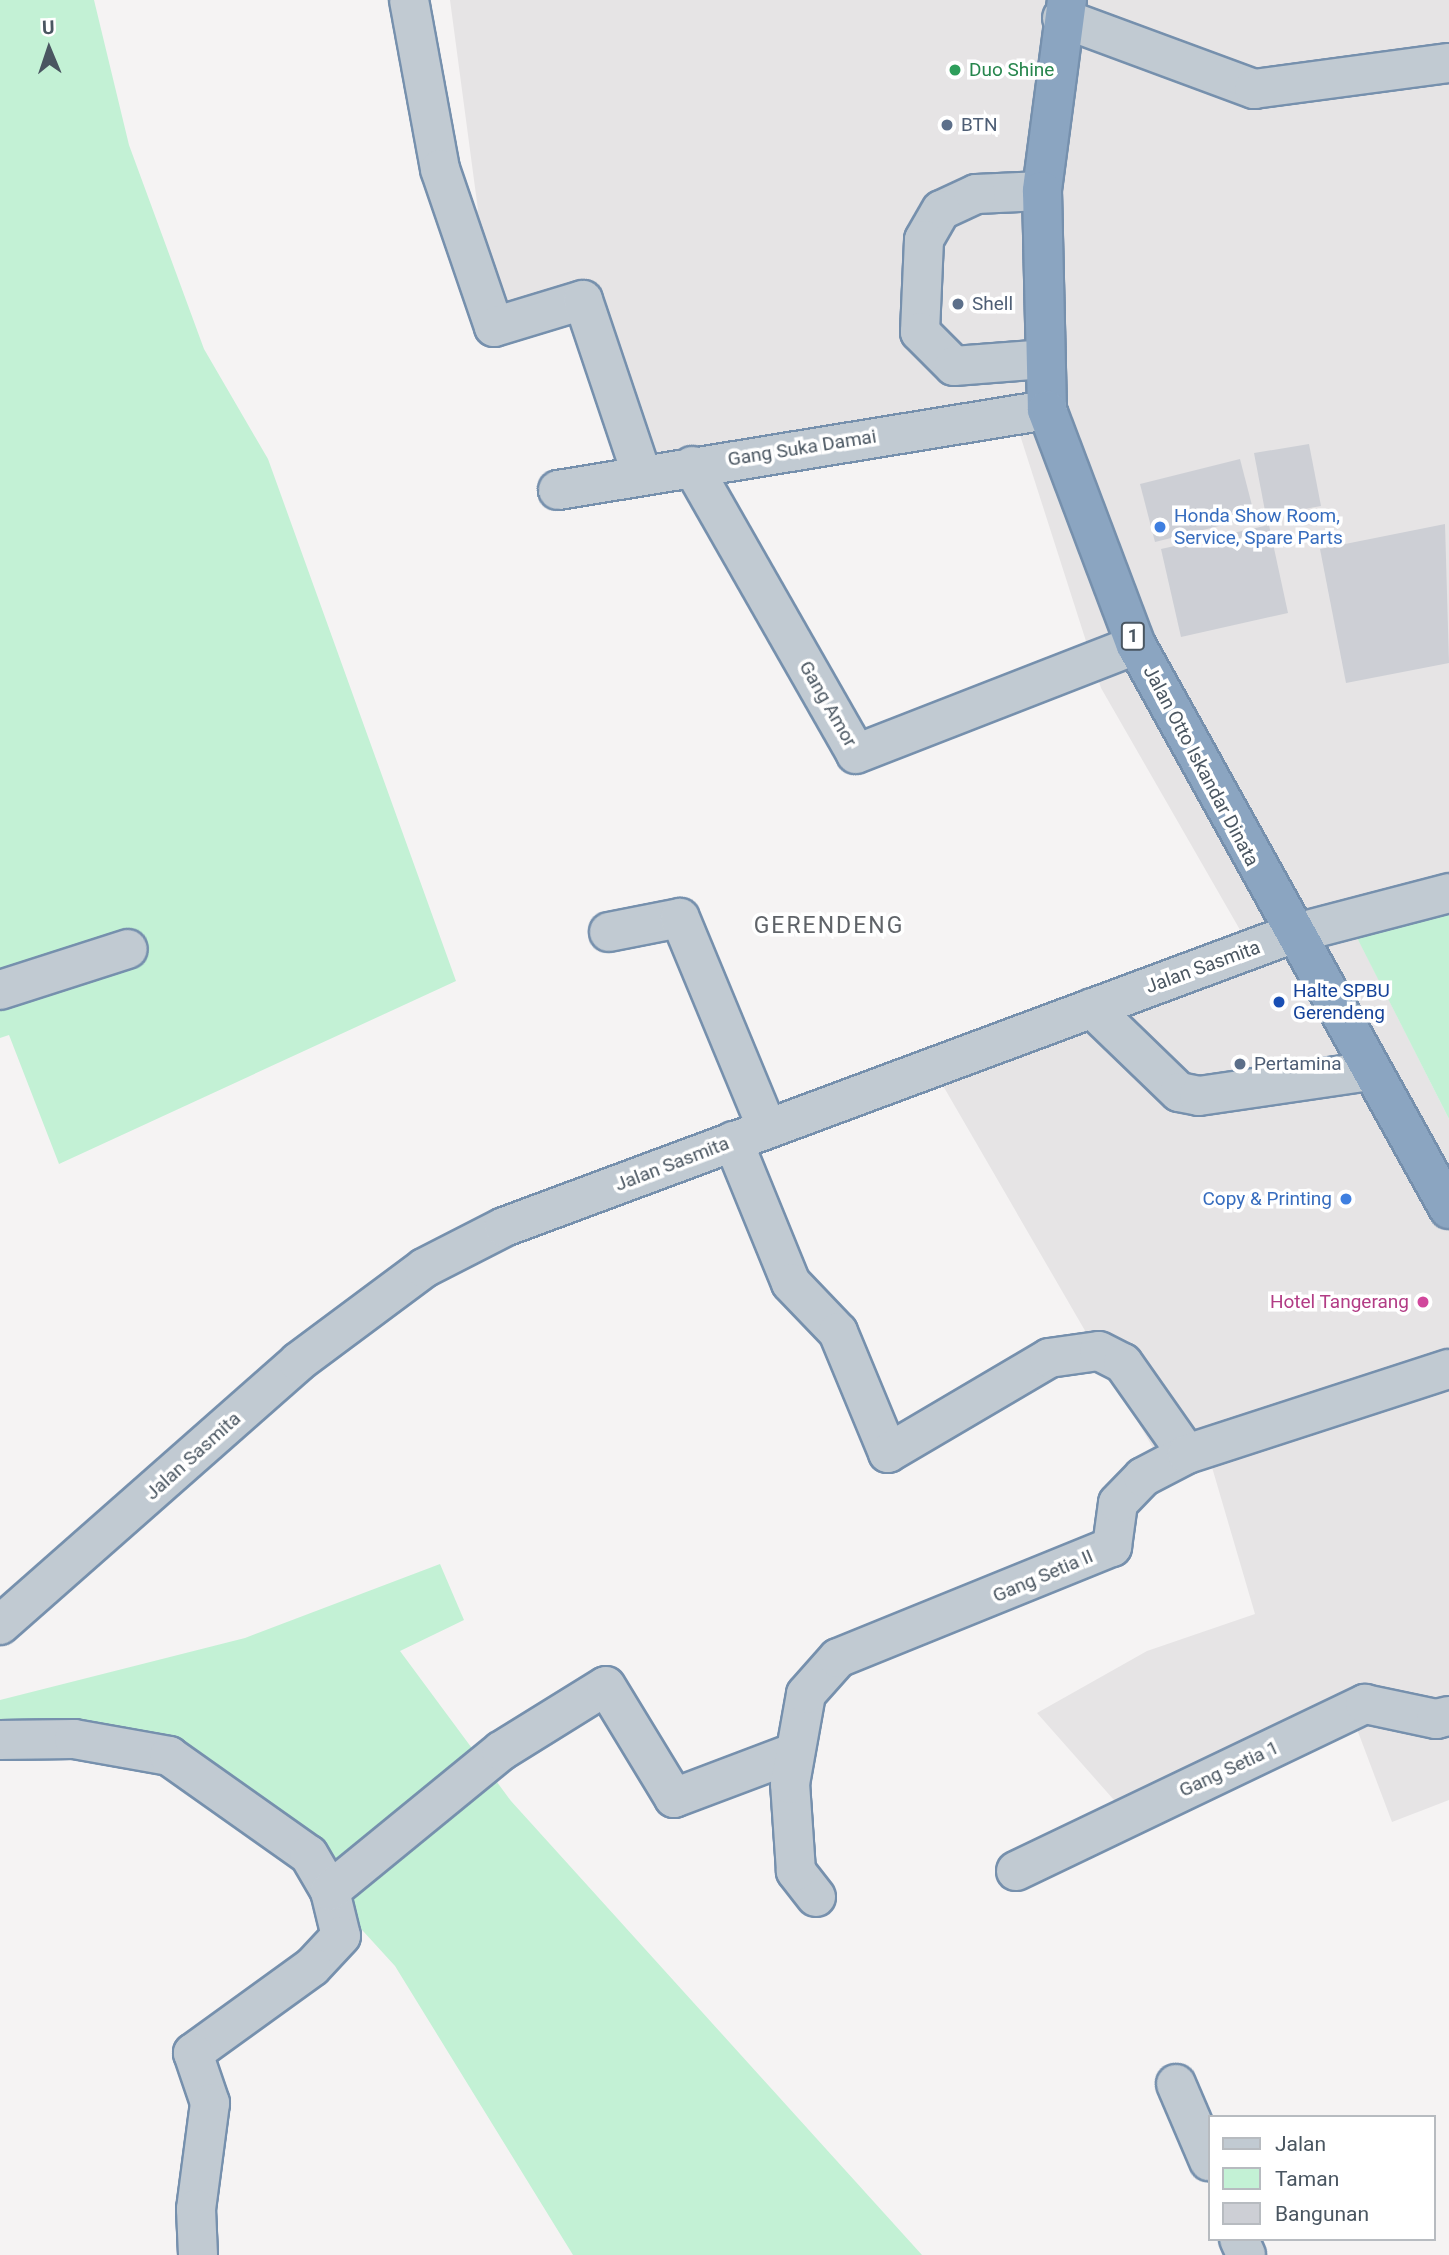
<!DOCTYPE html>
<html>
<head>
<meta charset="utf-8">
<style>
  body { margin:0 }
  #map { position:relative; width:1449px; height:2255px; overflow:hidden; background:#f5f3f3; font-family:Roboto,sans-serif }
  div>[style] { position:absolute }
  [style*='--x'] { left:calc(var(--x)*1px); top:calc(var(--y)*1px); width:calc(var(--w)*1px); rotate:calc(var(--a)*1deg) }
  .education>* { inset:0; background:#e6e4e5 }
  .green>* { inset:0; background:#c3f1d5 }
  .building>* { inset:0; background:#cdcfd5 }
  .roads { filter:drop-shadow(2px 0 #7690ad) drop-shadow(-2px 0 #7690ad) drop-shadow(0 2px #7690ad) drop-shadow(0 -2px #7690ad) }
  .minor>* { height:38px; margin:-19px; padding:0 19px; transform-origin:19px; border-radius:19px; background:#c1cad2 }
  .highway>* { height:38px; margin:-19px; padding:0 19px; transform-origin:19px; border-radius:19px; background:#8ba5c1 }
  .dots>* { width:19px; height:19px; translate:-50% -50%; box-sizing:border-box; border:4px solid #fff; border-radius:50% }
  span { translate:-50% -50%; white-space:nowrap; text-align:center; line-height:1.15; -webkit-text-stroke:7px #fff; paint-order:stroke }
  .shield-label span { padding:2px 5px; background:#fff; border:2px solid; border-radius:5px; -webkit-text-stroke-width:0 }
  .shield-label { font-size:18px; color:#4a5661; font-weight:700 }
  .leisure-label { font-size:19px; color:#27864d }
  .left { translate:0 -50%; text-align:left }
  .service-label { font-size:19px; color:#4e5e75 }
  .street-label { font-size:19px; color:#4a5661 }
  .shop-label { font-size:19px; color:#366cbe }
  .right { translate:-100% -50%; text-align:right }
  .transit-label { font-size:19px; color:#164399 }
  .hotel-label { font-size:19px; color:#b23c85 }
  .quarter-label { font-size:23px; color:#5f6368; letter-spacing:2px }
  .legend { position:absolute; left:1208px; top:2115px; width:228px; height:126px; box-sizing:border-box; background:#fff; border:2px solid #b7bbc0; margin:0; padding:9px 12px; list-style:none; font-size:21px; color:#4a5661 }
  .legend li { display:flex; align-items:center; gap:14px; height:35px }
  .legend b { width:35px; border:2px solid #b7bbc0 }
  .north { position:absolute; left:14px; top:14px; width:70px; height:70px; -webkit-text-stroke:5px #fff; paint-order:stroke; rotate:358deg; font-size:19px; font-weight:700; line-height:28px; text-align:center; color:#4a5661 }
  .north::after { content:''; display:block; margin:auto; width:24px; height:32px; background:#4a5661; clip-path:polygon(50% 0,100% 100%,50% 72%,0 100%) }
</style>
</head>
<body>
<div id="map">
  <div class="education">
    <div style="clip-path:polygon(450px 0,1449px 0,1449px 901px,1349px 921px,1449px 1119px,1449px 1800px,1392px 1822px,1349px 1708px,1129px 1817px,1037px 1713px,1147px 1651px,1255px 1614px,1209px 1457px,1171px 1479px,942px 1084px,1251px 949px,1101px 688px,1012px 410px,646px 471px,599px 294px,499px 320px,452px 223px,478px 210px)"></div>
  </div>
  <div class="green">
    <div style="clip-path:polygon(0 0,94px 0,129px 145px,204px 349px,268px 459px,456px 981px,59px 1164px,9px 1035px,0 1038px)"></div>
    <div style="clip-path:polygon(1449px 901px,1449px 1119px,1348px 920px)"></div>
    <div style="clip-path:polygon(440px 1564px,464px 1620px,400px 1651px,511px 1801px,922px 2255px,573px 2255px,395px 1966px,278px 1838px,173px 1767px,0 1745px,0 1700px,245px 1638px)"></div>
  </div>
  <div class="building">
    <div style="clip-path:polygon(1309px 444px,1321px 506px,1266px 516px,1254px 453px)"></div>
    <div style="clip-path:polygon(1240px 459px,1255px 517px,1155px 542px,1140px 484px)"></div>
    <div style="clip-path:polygon(1445px 524px,1449px 663px,1346px 683px,1320px 549px)"></div>
    <div style="clip-path:polygon(1269px 525px,1288px 613px,1181px 637px,1161px 549px)"></div>
  </div>
  <div class="roads">
    <div class="minor">
      <div style="--x:409;--y:0;--w:172;--a:79.6"></div>
      <div style="--x:440;--y:169;--w:167;--a:71.1"></div>
      <div style="--x:494;--y:327;--w:93;--a:-16.9"></div>
      <div style="--x:583;--y:300;--w:185;--a:71.4"></div>
      <div style="--x:1062;--y:18;--w:205;--a:20.3"></div>
      <div style="--x:1254;--y:89;--w:197;--a:-7.6"></div>
      <div style="--x:1042;--y:191;--w:66;--a:177.4"></div>
      <div style="--x:976;--y:194;--w:38;--a:155"></div>
      <div style="--x:941;--y:210;--w:34;--a:120"></div>
      <div style="--x:924;--y:240;--w:92;--a:92.5"></div>
      <div style="--x:920;--y:332;--w:48;--a:45"></div>
      <div style="--x:954;--y:366;--w:90;--a:-4.4"></div>
      <div style="--x:692;--y:466;--w:331;--a:60.3"></div>
      <div style="--x:856;--y:754;--w:300;--a:-21.3"></div>
      <div style="--x:558;--y:490;--w:496;--a:-9.3"></div>
      <div style="--x:609;--y:932;--w:72;--a:-11.2"></div>
      <div style="--x:680;--y:918;--w:227;--a:67.5"></div>
      <div style="--x:0;--y:990;--w:134;--a:-17.8"></div>
      <div style="--x:1092;--y:1008;--w:121;--a:44"></div>
      <div style="--x:1179;--y:1092;--w:20;--a:11"></div>
      <div style="--x:1199;--y:1096;--w:173;--a:-8.3"></div>
      <div style="--x:733;--y:1141;--w:153;--a:67.8"></div>
      <div style="--x:791;--y:1283;--w:68;--a:46.2"></div>
      <div style="--x:838;--y:1332;--w:131;--a:67.5"></div>
      <div style="--x:888;--y:1453;--w:187;--a:-30.5"></div>
      <div style="--x:1049;--y:1358;--w:50;--a:-8"></div>
      <div style="--x:1099;--y:1351;--w:27;--a:27"></div>
      <div style="--x:1123;--y:1363;--w:111;--a:54.9"></div>
      <div style="--x:0;--y:1625;--w:397;--a:-41.4"></div>
      <div style="--x:298;--y:1362;--w:157;--a:-36.7"></div>
      <div style="--x:424;--y:1268;--w:90;--a:-27.1"></div>
      <div style="--x:504;--y:1227;--w:841;--a:-20.4"></div>
      <div style="--x:1292;--y:934;--w:162;--a:-14.6"></div>
      <div style="--x:0;--y:1740;--w:74;--a:-0.8"></div>
      <div style="--x:74;--y:1739;--w:97;--a:10.1"></div>
      <div style="--x:169;--y:1756;--w:171;--a:35.3"></div>
      <div style="--x:309;--y:1855;--w:42;--a:59.7"></div>
      <div style="--x:330;--y:1891;--w:46;--a:76.3"></div>
      <div style="--x:341;--y:1936;--w:42;--a:133.1"></div>
      <div style="--x:312;--y:1967;--w:147;--a:144.1"></div>
      <div style="--x:193;--y:2053;--w:53;--a:71.2"></div>
      <div style="--x:210;--y:2103;--w:107;--a:97.5"></div>
      <div style="--x:196;--y:2209;--w:46;--a:87.5"></div>
      <div style="--x:1016;--y:1871;--w:387;--a:-25.6"></div>
      <div style="--x:1365;--y:1704;--w:73;--a:11.9"></div>
      <div style="--x:1436;--y:1719;--w:13;--a:-13"></div>
      <div style="--x:330;--y:1891;--w:221;--a:-39.3"></div>
      <div style="--x:501;--y:1751;--w:123;--a:-31.8"></div>
      <div style="--x:606;--y:1686;--w:131;--a:58.7"></div>
      <div style="--x:674;--y:1798;--w:127;--a:-20.7"></div>
      <div style="--x:816;--y:1897;--w:33;--a:-128"></div>
      <div style="--x:796;--y:1871;--w:87;--a:-93.9"></div>
      <div style="--x:790;--y:1784;--w:91;--a:-79.9"></div>
      <div style="--x:806;--y:1694;--w:48;--a:-48.4"></div>
      <div style="--x:838;--y:1658;--w:296;--a:-22.1"></div>
      <div style="--x:1112;--y:1547;--w:44;--a:-82.2"></div>
      <div style="--x:1118;--y:1503;--w:36;--a:-46"></div>
      <div style="--x:1143;--y:1477;--w:50;--a:-27.6"></div>
      <div style="--x:1187;--y:1454;--w:275;--a:-18"></div>
      <div style="--x:1176;--y:2084;--w:84;--a:66.8"></div>
      <div style="--x:1239;--y:2239;--w:17;--a:66"></div>
    </div>
    <div class="highway">
      <div style="--x:1067;--y:0;--w:193;--a:97.5"></div>
      <div style="--x:1042;--y:191;--w:219;--a:88.7"></div>
      <div style="--x:1047;--y:410;--w:251;--a:69.3"></div>
      <div style="--x:1136;--y:645;--w:645;--a:60.97"></div>
    </div>
  </div>
  <div class="dots">
    <div style="left:955px;top:70px;background:#2e9e5b"></div>
    <div style="left:947px;top:125px;background:#5c6f8a"></div>
    <div style="left:958px;top:304px;background:#5c6f8a"></div>
    <div style="left:1160px;top:527px;background:#3f7fe0"></div>
    <div style="left:1279px;top:1002px;background:#1a4fb4"></div>
    <div style="left:1240px;top:1064px;background:#5c6f8a"></div>
    <div style="left:1346px;top:1199px;background:#3f7fe0"></div>
    <div style="left:1423px;top:1302px;background:#d1479c"></div>
  </div>
  <div class="shield-label">
    <span style="left:1133px;top:636px">1</span>
  </div>
  <div class="leisure-label">
    <span class="left" style="left:969px;top:70px">Duo Shine</span>
  </div>
  <div class="service-label">
    <span class="left" style="left:961px;top:125px">BTN</span>
    <span class="left" style="left:972px;top:304px">Shell</span>
    <span class="left" style="left:1254px;top:1064px">Pertamina</span>
  </div>
  <div class="street-label">
    <span style="left:802px;top:448px;rotate:-9deg">Gang Suka Damai</span>
    <span style="left:828px;top:704px;rotate:60deg">Gang Amor</span>
    <span style="left:1201px;top:766px;rotate:62deg">Jalan Otto Iskandar Dinata</span>
    <span style="left:1203px;top:967px;rotate:-20deg">Jalan Sasmita</span>
    <span style="left:672px;top:1164px;rotate:-21deg">Jalan Sasmita</span>
    <span style="left:193px;top:1456px;rotate:-42deg">Jalan Sasmita</span>
    <span style="left:1043px;top:1576px;rotate:-23deg">Gang Setia II</span>
    <span style="left:1229px;top:1769px;rotate:-25deg">Gang Setia 1</span>
  </div>
  <div class="shop-label">
    <span class="left" style="left:1174px;top:527px">Honda Show Room,<br>Service, Spare Parts</span>
    <span class="right" style="left:1332px;top:1199px">Copy &amp; Printing</span>
  </div>
  <div class="transit-label">
    <span class="left" style="left:1293px;top:1002px">Halte SPBU<br>Gerendeng</span>
  </div>
  <div class="hotel-label">
    <span class="right" style="left:1409px;top:1302px">Hotel Tangerang</span>
  </div>
  <div class="quarter-label">
    <span style="left:829px;top:926px">GERENDENG</span>
  </div>
  <ul class="legend">
  <li><b style="height:9px;background:#c1cad2"></b>Jalan</li>
  <li><b style="height:19px;background:#c3f1d5"></b>Taman</li>
  <li><b style="height:19px;background:#cdcfd5"></b>Bangunan</li>
  </ul>
  <div class="north">U</div>
</div>
</body>
</html>
